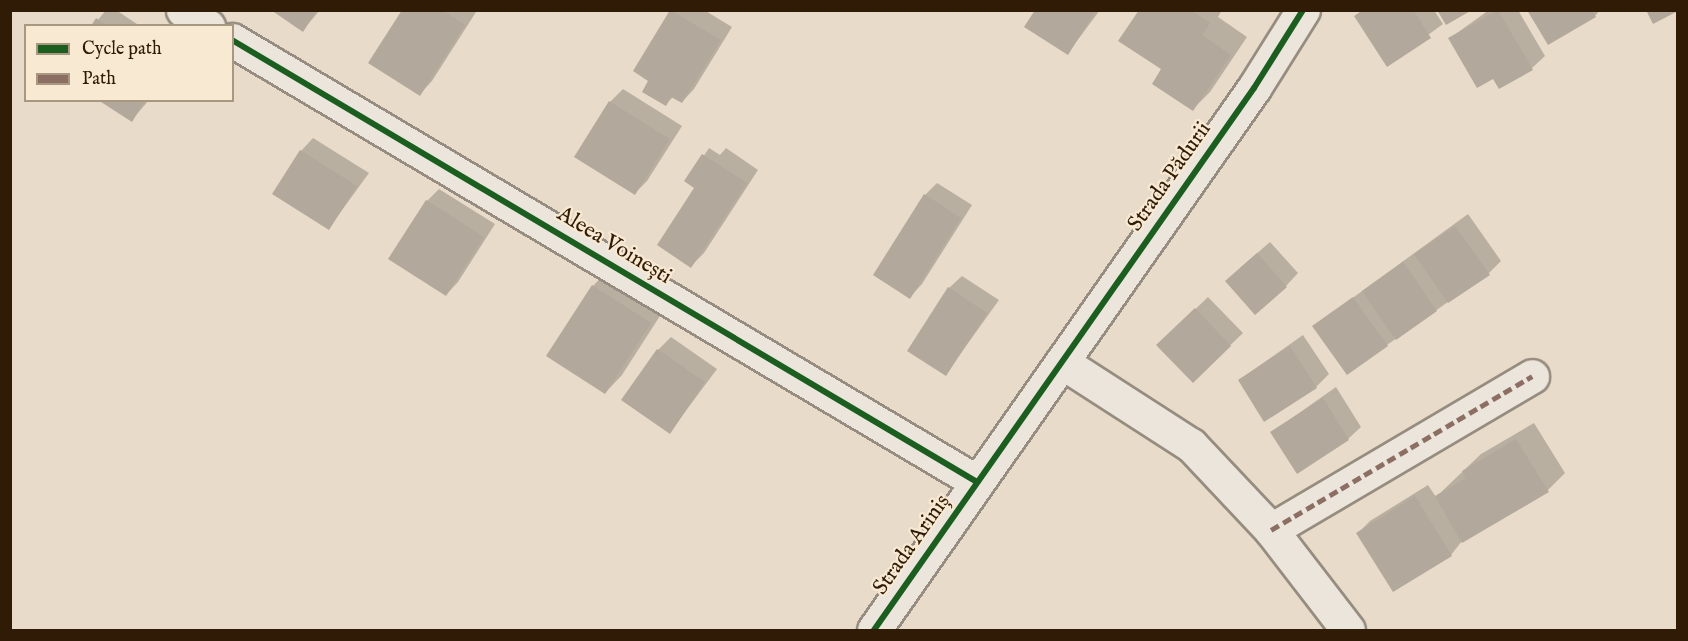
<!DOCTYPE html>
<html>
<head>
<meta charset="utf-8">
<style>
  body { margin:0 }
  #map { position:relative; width:1688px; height:641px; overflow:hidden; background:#e8dbc9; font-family:"IM FELL English",serif }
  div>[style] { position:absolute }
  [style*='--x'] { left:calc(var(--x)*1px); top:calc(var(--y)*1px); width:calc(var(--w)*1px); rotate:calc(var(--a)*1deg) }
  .shadow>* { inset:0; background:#0003 }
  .building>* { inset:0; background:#b2a89b }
  .roads { filter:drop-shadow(2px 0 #968c7f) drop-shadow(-2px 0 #968c7f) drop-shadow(0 2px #968c7f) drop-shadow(0 -2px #968c7f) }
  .minor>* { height:33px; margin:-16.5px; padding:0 16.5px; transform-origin:16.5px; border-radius:16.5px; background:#ebe5dc }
  .quiet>* { height:4.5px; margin-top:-2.25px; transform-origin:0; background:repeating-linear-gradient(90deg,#8d6e63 0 9px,transparent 0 13.5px) }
  .cycleway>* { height:6px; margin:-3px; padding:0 3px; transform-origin:3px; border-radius:3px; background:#1b5e20 }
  span { translate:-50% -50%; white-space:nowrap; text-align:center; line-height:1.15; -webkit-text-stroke:4.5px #f8e9d3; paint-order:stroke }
  .street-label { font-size:22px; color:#301b06 }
  .frame { position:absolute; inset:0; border:12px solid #301b06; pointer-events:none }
  .legend { position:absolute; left:24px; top:24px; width:210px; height:78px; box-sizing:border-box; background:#f8e9d3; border:2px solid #a89781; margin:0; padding:8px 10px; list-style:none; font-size:18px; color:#301b06 }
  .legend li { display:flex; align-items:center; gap:12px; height:30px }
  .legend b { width:30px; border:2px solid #a89781 }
</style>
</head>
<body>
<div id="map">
  <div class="shadow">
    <div style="clip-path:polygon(106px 10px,116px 10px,140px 26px,93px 26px)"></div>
    <div style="clip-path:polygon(273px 10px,320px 10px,303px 30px)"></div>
    <div style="clip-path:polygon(403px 10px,476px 12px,432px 81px,420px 94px)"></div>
    <div style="clip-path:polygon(704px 10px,732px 27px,694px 89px,682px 102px,673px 97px,666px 104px,650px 80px,635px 71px,672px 11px)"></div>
    <div style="clip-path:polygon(1037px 10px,1100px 10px,1068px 53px)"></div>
    <div style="clip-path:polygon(1141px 10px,1222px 10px,1218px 17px,1247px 37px,1210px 92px,1193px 109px,1163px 69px)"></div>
    <div style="clip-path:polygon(1362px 10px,1434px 10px,1443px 24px,1387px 65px,1356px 16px)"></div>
    <div style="clip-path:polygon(1489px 10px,1518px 10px,1545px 56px,1532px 68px,1494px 77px,1450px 38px)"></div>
    <div style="clip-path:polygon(1528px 10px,1600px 10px,1595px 16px)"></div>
    <div style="clip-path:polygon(623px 89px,682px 126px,647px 181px,635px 193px,576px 157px,610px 102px)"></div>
    <div style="clip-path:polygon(101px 100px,149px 100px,132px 120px)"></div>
    <div style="clip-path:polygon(313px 138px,369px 173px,329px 228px,301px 151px)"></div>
    <div style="clip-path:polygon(709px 148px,720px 155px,726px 148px,758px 170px,704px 253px,691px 266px,696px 187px,687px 181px)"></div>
    <div style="clip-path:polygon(937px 183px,972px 205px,922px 284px,910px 297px,925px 195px)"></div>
    <div style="clip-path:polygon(439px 189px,495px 224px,458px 282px,446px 295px,427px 201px)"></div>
    <div style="clip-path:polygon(1468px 214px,1501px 261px,1489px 273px,1387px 345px,1314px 326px)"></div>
    <div style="clip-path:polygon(1270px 242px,1298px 273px,1286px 286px,1240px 268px)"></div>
    <div style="clip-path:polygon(610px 268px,667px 305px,622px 375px,605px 393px,593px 286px)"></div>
    <div style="clip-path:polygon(962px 276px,999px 300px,946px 374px,949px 288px)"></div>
    <div style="clip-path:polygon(1208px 297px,1243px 333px,1193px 381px,1158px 345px)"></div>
    <div style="clip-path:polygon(1303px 335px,1329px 374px,1316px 387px,1239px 380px)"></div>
    <div style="clip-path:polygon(671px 337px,717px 369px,670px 432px,658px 350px)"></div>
    <div style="clip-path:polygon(1336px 387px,1361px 427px,1348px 439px,1272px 432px)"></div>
    <div style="clip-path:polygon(1534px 423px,1565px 473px,1548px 490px,1462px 541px,1451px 555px,1358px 533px,1370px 521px,1428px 485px,1436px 497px,1481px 454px)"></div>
  </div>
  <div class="building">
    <div style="clip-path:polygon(271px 10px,317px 10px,303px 32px)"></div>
    <div style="clip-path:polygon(402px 10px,442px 10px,465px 25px,420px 96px,368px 63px)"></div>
    <div style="clip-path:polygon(670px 10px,721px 40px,682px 103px,671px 97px,666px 106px,642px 92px,648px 81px,633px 71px)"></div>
    <div style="clip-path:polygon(1035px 10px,1096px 10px,1068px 55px,1024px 27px)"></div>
    <div style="clip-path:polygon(1139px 10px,1191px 10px,1210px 23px,1202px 35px,1231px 55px,1193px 111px,1152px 84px,1161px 69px,1118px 41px)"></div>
    <div style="clip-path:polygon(1363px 10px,1413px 10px,1431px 38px,1387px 67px,1354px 16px)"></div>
    <div style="clip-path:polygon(1437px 10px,1472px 10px,1446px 25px)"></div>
    <div style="clip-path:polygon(1498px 10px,1533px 70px,1499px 89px,1493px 79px,1477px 88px,1448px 38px)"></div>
    <div style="clip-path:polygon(1527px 10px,1592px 10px,1596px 17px,1548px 45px)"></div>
    <div style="clip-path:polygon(1646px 10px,1678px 10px,1678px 11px,1653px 24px)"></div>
    <div style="clip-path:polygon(96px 18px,108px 26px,91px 26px)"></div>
    <div style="clip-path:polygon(98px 100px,145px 100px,132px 122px)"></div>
    <div style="clip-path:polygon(609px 101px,670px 139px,635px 195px,574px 157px)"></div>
    <div style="clip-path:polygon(300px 150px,357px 186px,329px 230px,272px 194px)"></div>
    <div style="clip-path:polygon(702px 154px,747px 183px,691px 268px,657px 245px,694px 188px,684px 181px)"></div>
    <div style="clip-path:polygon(924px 194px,961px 218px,910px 299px,873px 275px)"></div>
    <div style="clip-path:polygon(426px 200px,484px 237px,446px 296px,388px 259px)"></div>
    <div style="clip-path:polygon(1455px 226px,1490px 275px,1448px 303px,1414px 254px)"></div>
    <div style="clip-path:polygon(1257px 253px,1287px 287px,1255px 315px,1225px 281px)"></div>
    <div style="clip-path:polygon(1403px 262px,1437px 311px,1396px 340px,1362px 291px)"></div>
    <div style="clip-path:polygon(592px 285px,651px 323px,605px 394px,546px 356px)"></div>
    <div style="clip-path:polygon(948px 287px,987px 313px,946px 376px,907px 351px)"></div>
    <div style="clip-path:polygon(1353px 297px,1388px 346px,1347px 375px,1312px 326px)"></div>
    <div style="clip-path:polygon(1195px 308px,1231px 346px,1193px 383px,1156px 345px)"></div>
    <div style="clip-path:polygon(1290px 346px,1317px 388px,1264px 422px,1238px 380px)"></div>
    <div style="clip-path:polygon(657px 349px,705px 382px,670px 434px,621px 400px)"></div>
    <div style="clip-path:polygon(1323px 398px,1349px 440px,1297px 474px,1270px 432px)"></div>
    <div style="clip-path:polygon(1516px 439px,1549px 492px,1462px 543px,1435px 496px,1466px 478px,1462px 471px)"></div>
    <div style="clip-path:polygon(1415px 496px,1452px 556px,1393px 592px,1356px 533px)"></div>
  </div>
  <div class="roads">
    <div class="minor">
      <div style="--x:183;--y:10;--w:30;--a:33"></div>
      <div style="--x:232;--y:40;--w:866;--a:30.68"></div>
      <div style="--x:1062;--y:362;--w:153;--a:32.8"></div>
      <div style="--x:1191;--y:445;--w:117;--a:46.7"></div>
      <div style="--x:1271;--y:530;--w:126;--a:52.4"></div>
      <div style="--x:1271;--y:530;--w:303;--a:-30.5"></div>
      <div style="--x:874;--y:630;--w:662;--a:-54.97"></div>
      <div style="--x:1254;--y:88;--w:92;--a:-57.9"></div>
    </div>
  </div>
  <div class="quiet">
    <div style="--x:1271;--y:530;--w:303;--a:-30.5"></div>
  </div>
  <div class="cycleway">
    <div style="--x:232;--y:40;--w:866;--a:30.68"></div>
    <div style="--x:874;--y:630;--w:662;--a:-54.97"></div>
    <div style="--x:1254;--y:88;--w:92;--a:-57.9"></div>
  </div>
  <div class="street-label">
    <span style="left:1170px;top:177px;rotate:-55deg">Strada Pădurii</span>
    <span style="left:614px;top:246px;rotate:31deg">Aleea Voinești</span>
    <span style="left:912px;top:545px;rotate:-55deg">Strada Ariniș</span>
  </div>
  <div class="frame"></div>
  <ul class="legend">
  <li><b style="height:8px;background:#1b5e20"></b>Cycle path</li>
  <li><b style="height:8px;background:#8d6e63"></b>Path</li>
  </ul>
</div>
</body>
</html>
